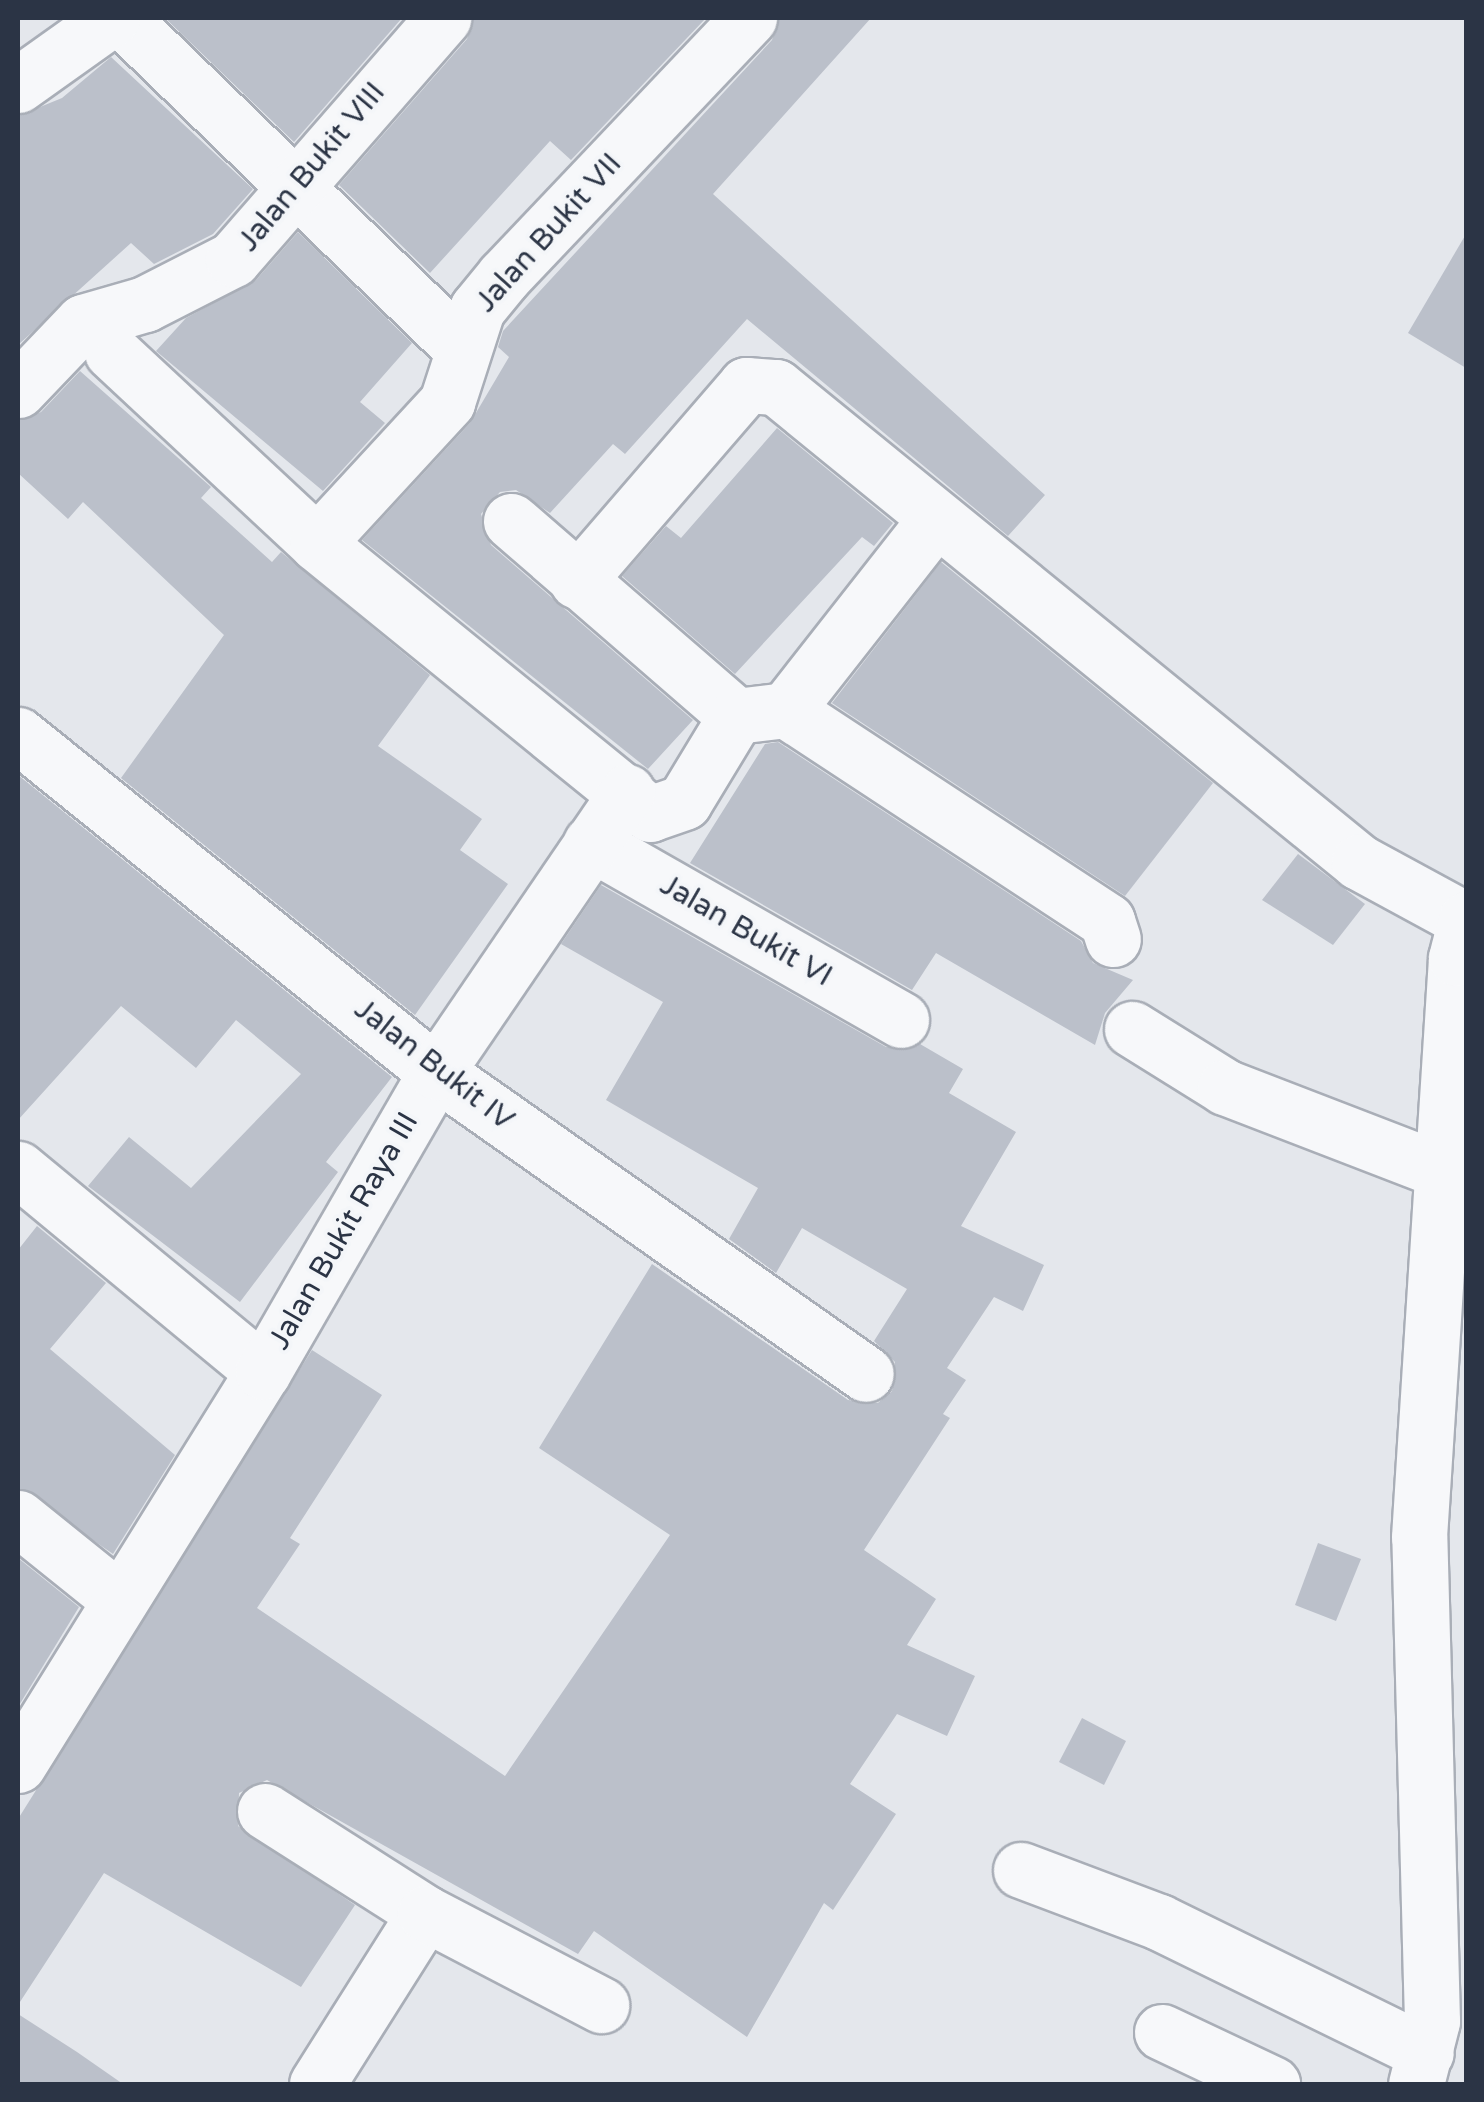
<!DOCTYPE html>
<html>
<head>
<meta charset="utf-8">
<style>
  body { margin:0 }
  #map { position:relative; width:1484px; height:2102px; overflow:hidden; background:#e4e7ec; font-family:"Varela Round",sans-serif }
  div>[style] { position:absolute }
  [style*='--x'] { left:calc(var(--x)*1px); top:calc(var(--y)*1px); width:calc(var(--w)*1px); rotate:calc(var(--a)*1deg) }
  .building>* { inset:0; background:#bbc0ca }
  .roads { filter:drop-shadow(2px 0 #a9aeb7) drop-shadow(-2px 0 #a9aeb7) drop-shadow(0 2px #a9aeb7) drop-shadow(0 -2px #a9aeb7) }
  .street>* { height:55px; margin:-27.5px; padding:0 27.5px; transform-origin:27.5px; border-radius:27.5px; background:#f7f8fa }
  span { translate:-50% -50%; white-space:nowrap; text-align:center; line-height:1.15; -webkit-text-stroke:8px #f4f6f9; paint-order:stroke }
  .street-label { font-size:30px; color:#2b3445 }
  .frame { position:absolute; inset:0; border:20px solid #2b3445; pointer-events:none }
</style>
</head>
<body>
<div id="map">
  <div class="building">
    <div style="clip-path:polygon(165px 18px,402px 18px,294px 142px)"></div>
    <div style="clip-path:polygon(473px 18px,706px 18px,571px 160px,550px 141px,430px 273px,339px 185px,467px 39px)"></div>
    <div style="clip-path:polygon(779px 18px,871px 18px,713px 194px,1045px 495px,1008px 536px,747px 319px,625px 454px,613px 444px,550px 513px,516px 490px,500px 492px,481px 514px,491px 545px,693px 720px,648px 769px,362px 540px,470px 423px,509px 357px,498px 347px,503px 331px,772px 40px)"></div>
    <div style="clip-path:polygon(111px 57px,253px 189px,213px 234px,154px 264px,131px 243px,18px 345px,18px 116px,62px 98px)"></div>
    <div style="clip-path:polygon(298px 232px,412px 343px,360px 402px,385px 423px,323px 491px,156px 351px,186px 318px,256px 280px)"></div>
    <div style="clip-path:polygon(1466px 234px,1466px 368px,1408px 333px)"></div>
    <div style="clip-path:polygon(80px 371px,211px 487px,201px 498px,272px 562px,281px 552px,430px 675px,378px 746px,482px 819px,460px 850px,508px 884px,415px 1015px,121px 778px,224px 635px,83px 502px,68px 519px,18px 473px,18px 420px,41px 412px)"></div>
    <div style="clip-path:polygon(777px 428px,893px 523px,874px 546px,862px 537px,735px 674px,622px 576px,666px 526px,681px 538px)"></div>
    <div style="clip-path:polygon(941px 562px,1213px 783px,1125px 896px,832px 703px)"></div>
    <div style="clip-path:polygon(778px 742px,1081px 941px,1093px 963px,1133px 980px,1105px 1013px,1095px 1045px,936px 953px,912px 990px,690px 863px,765px 744px)"></div>
    <div style="clip-path:polygon(18px 775px,392px 1077px,326px 1162px,338px 1172px,240px 1302px,88px 1186px,129px 1137px,191px 1188px,301px 1074px,236px 1020px,196px 1068px,121px 1006px,18px 1120px)"></div>
    <div style="clip-path:polygon(1298px 854px,1365px 904px,1333px 945px,1262px 900px)"></div>
    <div style="clip-path:polygon(601px 885px,886px 1047px,920px 1044px,963px 1069px,949px 1093px,1016px 1132px,961px 1226px,1044px 1265px,1023px 1311px,994px 1297px,947px 1368px,966px 1380px,943px 1414px,950px 1418px,864px 1550px,936px 1599px,907px 1645px,975px 1676px,947px 1736px,897px 1714px,850px 1784px,896px 1814px,833px 1910px,824px 1903px,747px 2037px,594px 1931px,578px 1954px,267px 1780px,239px 1793px,238px 1826px,355px 1905px,301px 1987px,104px 1873px,18px 2005px,18px 1819px,312px 1350px,382px 1395px,290px 1538px,300px 1544px,257px 1608px,505px 1776px,670px 1535px,539px 1448px,652px 1264px,848px 1400px,878px 1403px,892px 1391px,895px 1362px,874px 1341px,907px 1289px,802px 1228px,776px 1273px,729px 1239px,758px 1188px,606px 1100px,663px 1002px,561px 944px)"></div>
    <div style="clip-path:polygon(37px 1226px,106px 1283px,50px 1349px,175px 1455px,113px 1554px,18px 1488px,18px 1250px)"></div>
    <div style="clip-path:polygon(1318px 1543px,1361px 1559px,1336px 1621px,1295px 1605px)"></div>
    <div style="clip-path:polygon(18px 1558px,79px 1607px,18px 1707px)"></div>
    <div style="clip-path:polygon(1082px 1718px,1126px 1741px,1104px 1785px,1059px 1762px)"></div>
    <div style="clip-path:polygon(18px 2014px,77px 2052px,123px 2084px,18px 2084px)"></div>
  </div>
  <div class="roads">
    <div class="street">
      <div style="--x:121;--y:18;--w:472;--a:44.1"></div>
      <div style="--x:18;--y:85;--w:115;--a:-35.5"></div>
      <div style="--x:112;--y:352;--w:280;--a:43"></div>
      <div style="--x:18;--y:390;--w:94;--a:-46.3"></div>
      <div style="--x:83;--y:322;--w:65;--a:-16.2"></div>
      <div style="--x:145;--y:304;--w:99;--a:-27.1"></div>
      <div style="--x:233;--y:259;--w:320;--a:-48.9"></div>
      <div style="--x:511;--y:521;--w:298;--a:40.9"></div>
      <div style="--x:736;--y:716;--w:50;--a:-6.8"></div>
      <div style="--x:786;--y:710;--w:240;--a:-51.9"></div>
      <div style="--x:577;--y:581;--w:259;--a:-49.2"></div>
      <div style="--x:746;--y:385;--w:30;--a:4"></div>
      <div style="--x:776;--y:387;--w:752;--a:39.17"></div>
      <div style="--x:1359;--y:862;--w:122;--a:28.5"></div>
      <div style="--x:786;--y:710;--w:384;--a:33.3"></div>
      <div style="--x:1107;--y:921;--w:19;--a:72"></div>
      <div style="--x:736;--y:716;--w:100;--a:121.2"></div>
      <div style="--x:684;--y:802;--w:36;--a:161"></div>
      <div style="--x:650;--y:814;--w:429;--a:-140.9"></div>
      <div style="--x:317;--y:543;--w:192;--a:-47.3"></div>
      <div style="--x:447;--y:402;--w:98;--a:-72.1"></div>
      <div style="--x:477;--y:309;--w:43;--a:-50.7"></div>
      <div style="--x:504;--y:276;--w:356;--a:-46.5"></div>
      <div style="--x:18;--y:735;--w:537;--a:38.88"></div>
      <div style="--x:436;--y:1072;--w:525;--a:35.08"></div>
      <div style="--x:591;--y:843;--w:357;--a:29.7"></div>
      <div style="--x:1132;--y:1029;--w:110;--a:31.9"></div>
      <div style="--x:1225;--y:1087;--w:239;--a:21.1"></div>
      <div style="--x:18;--y:1169;--w:318;--a:39.6"></div>
      <div style="--x:18;--y:1518;--w:131;--a:38.8"></div>
      <div style="--x:18;--y:1765;--w:463;--a:-58.1"></div>
      <div style="--x:263;--y:1372;--w:346;--a:-60"></div>
      <div style="--x:436;--y:1072;--w:339;--a:-55.7"></div>
      <div style="--x:265;--y:1811;--w:190;--a:32.5"></div>
      <div style="--x:1021;--y:1870;--w:147;--a:20.6"></div>
      <div style="--x:1159;--y:1922;--w:297;--a:26.1"></div>
      <div style="--x:1162;--y:2032;--w:122;--a:25.3"></div>
      <div style="--x:317;--y:2084;--w:202;--a:-57.7"></div>
      <div style="--x:425;--y:1913;--w:199;--a:27.6"></div>
      <div style="--x:1416;--y:2084;--w:65;--a:-75.7"></div>
      <div style="--x:1432;--y:2021;--w:484;--a:-91.5"></div>
      <div style="--x:1419;--y:1537;--w:580;--a:-86.34"></div>
      <div style="--x:1456;--y:958;--w:40;--a:-75.6"></div>
    </div>
  </div>
  <div class="street-label">
    <span style="left:312px;top:167px;rotate:-50deg">Jalan Bukit VIII</span>
    <span style="left:549px;top:233px;rotate:-48deg">Jalan Bukit VII</span>
    <span style="left:746px;top:931px;rotate:30deg">Jalan Bukit VI</span>
    <span style="left:434px;top:1065px;rotate:38deg">Jalan Bukit IV</span>
    <span style="left:344px;top:1231px;rotate:-60deg">Jalan Bukit Raya III</span>
  </div>
  <div class="frame"></div>
</div>
</body>
</html>
